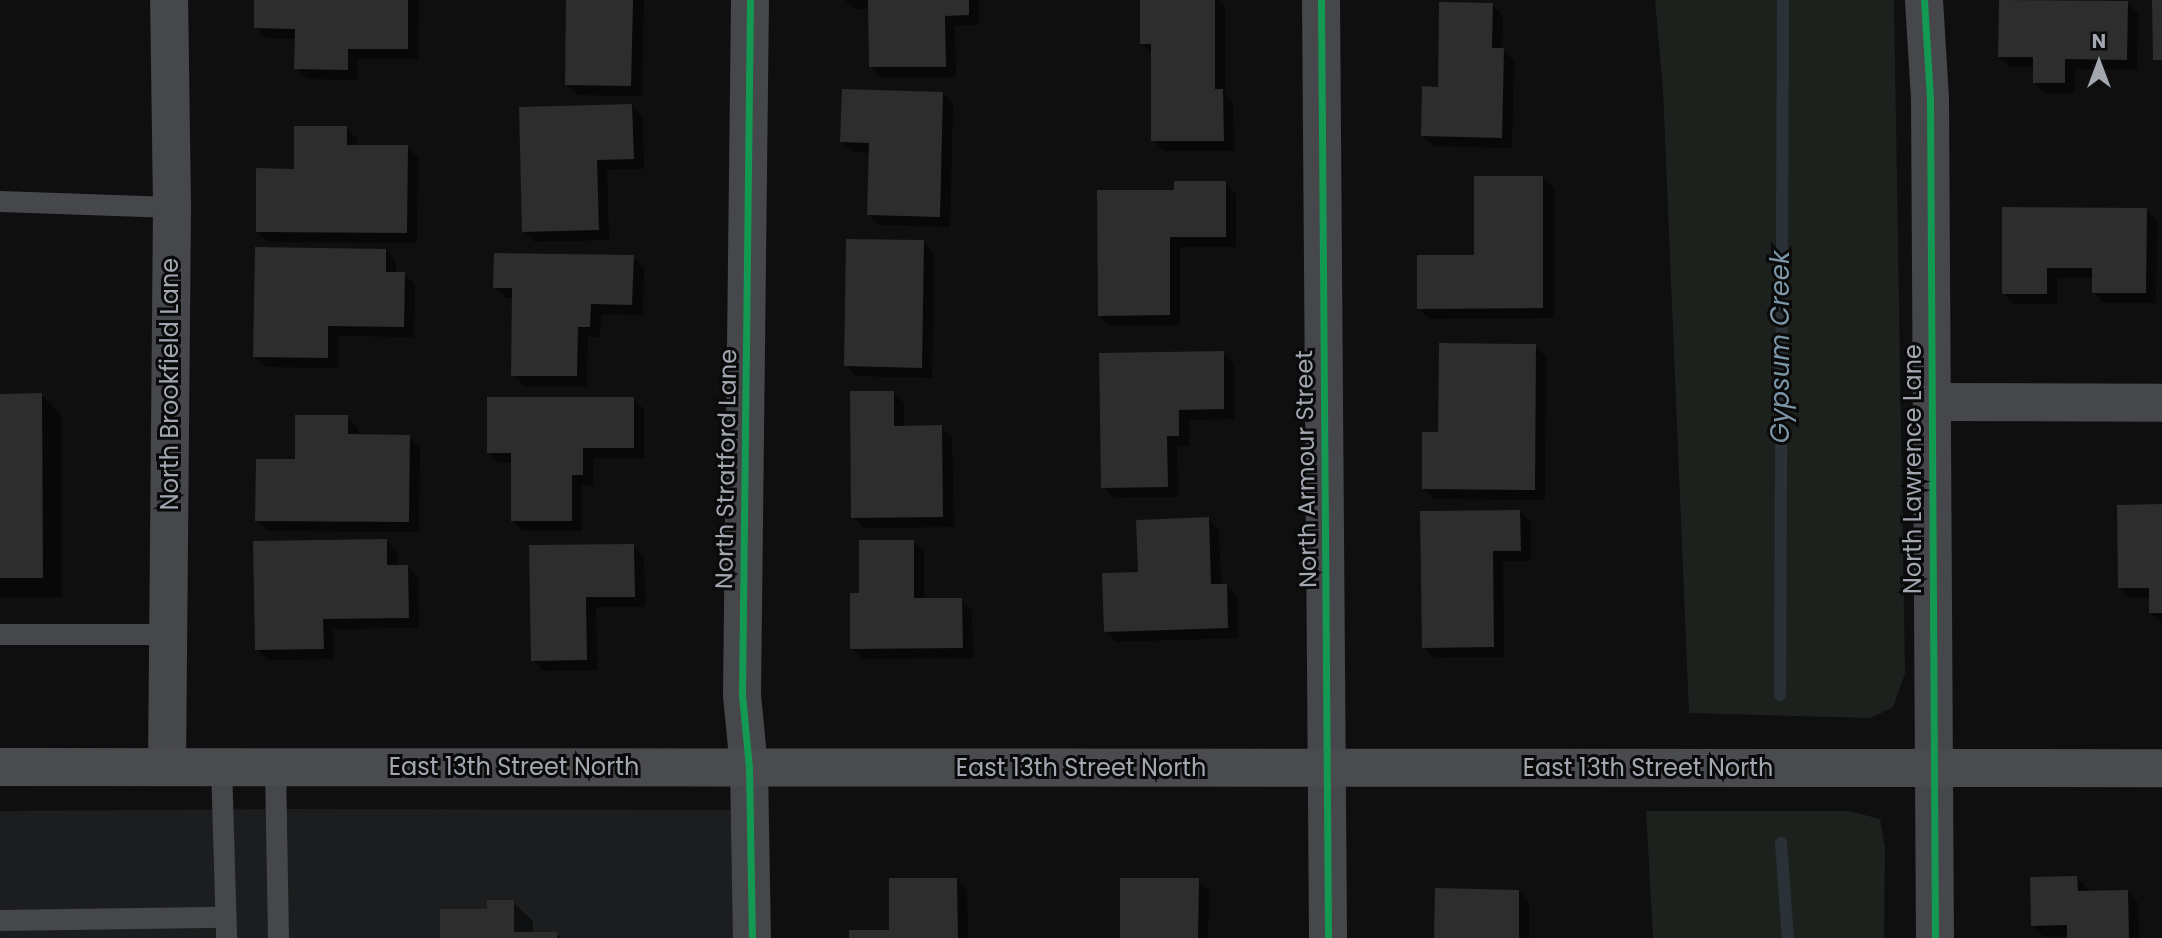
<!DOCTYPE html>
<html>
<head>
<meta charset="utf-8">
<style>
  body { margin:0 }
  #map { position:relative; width:2162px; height:938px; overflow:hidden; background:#0f0f10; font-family:Poppins,sans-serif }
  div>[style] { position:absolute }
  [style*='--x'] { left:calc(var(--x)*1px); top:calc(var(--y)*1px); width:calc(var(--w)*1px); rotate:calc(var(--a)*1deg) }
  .built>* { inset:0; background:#1c1d1e }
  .green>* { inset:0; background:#1c211d }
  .shadow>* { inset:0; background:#0007 }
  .stream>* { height:12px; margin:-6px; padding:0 6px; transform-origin:6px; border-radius:6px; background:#2b3237 }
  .building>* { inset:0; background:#2d2d2e }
  .service>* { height:21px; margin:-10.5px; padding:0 10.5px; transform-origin:10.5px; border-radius:10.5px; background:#45474a }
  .minor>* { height:38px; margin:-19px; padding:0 19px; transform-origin:19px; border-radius:19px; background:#45474a }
  .secondary>* { height:38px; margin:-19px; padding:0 19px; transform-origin:19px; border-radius:19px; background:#4a4b4e }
  .cycleway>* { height:7px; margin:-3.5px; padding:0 3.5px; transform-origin:3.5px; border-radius:3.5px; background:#139951 }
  span { translate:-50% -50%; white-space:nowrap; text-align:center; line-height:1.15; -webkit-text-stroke:6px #0a0a0b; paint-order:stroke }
  .street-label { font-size:24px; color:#a2a7b0 }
  .water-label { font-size:26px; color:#7c96a7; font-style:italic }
  .north { position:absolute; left:2064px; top:28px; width:70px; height:70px; -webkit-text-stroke:5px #0a0a0b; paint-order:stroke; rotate:0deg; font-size:19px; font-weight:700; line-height:28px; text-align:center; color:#a2a7b0 }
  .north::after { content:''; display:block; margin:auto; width:24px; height:32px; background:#a2a7b0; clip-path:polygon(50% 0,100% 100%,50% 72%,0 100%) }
</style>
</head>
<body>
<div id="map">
  <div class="built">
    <div style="clip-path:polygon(292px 809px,736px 810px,735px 938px,0 938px,0 811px)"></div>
  </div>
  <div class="green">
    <div style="clip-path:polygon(1655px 0,1894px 0,1905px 674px,1893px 707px,1871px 718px,1689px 713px,1663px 90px)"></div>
    <div style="clip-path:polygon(1646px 811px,1849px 811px,1880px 819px,1885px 847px,1884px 938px,1653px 938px)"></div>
  </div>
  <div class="shadow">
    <div style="clip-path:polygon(256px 0,419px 0,418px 59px,358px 59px,358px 80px,307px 79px,296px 68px,296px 39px,267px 38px,256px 28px)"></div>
    <div style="clip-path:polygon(568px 0,644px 0,642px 96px,577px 95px,566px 84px)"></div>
    <div style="clip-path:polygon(845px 0,979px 0,979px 25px,955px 26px,956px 77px,881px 77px,870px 66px,870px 9px,854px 9px)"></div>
    <div style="clip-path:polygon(1142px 0,1217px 0,1225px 7px,1225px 94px,1233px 101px,1234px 151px,1164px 151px,1153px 140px,1153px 54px,1142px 43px)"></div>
    <div style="clip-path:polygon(2127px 3px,2138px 14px,2137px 70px,2075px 69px,2075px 93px,2045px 93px,2034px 82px,2035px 67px,2010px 67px,1999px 57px)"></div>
    <div style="clip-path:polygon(1492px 5px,1503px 16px,1502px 49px,1514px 61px,1512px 148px,1433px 146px,1422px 136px,1440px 89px)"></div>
    <div style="clip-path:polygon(943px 93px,953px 104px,950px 227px,880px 225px,869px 215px,871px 153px,853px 152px,842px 142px)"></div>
    <div style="clip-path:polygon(632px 106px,643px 117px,644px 169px,607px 170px,609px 240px,535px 242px,524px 231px)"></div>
    <div style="clip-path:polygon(346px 128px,357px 139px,357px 147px,407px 147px,418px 157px,417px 243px,268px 242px,257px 232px,296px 170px)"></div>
    <div style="clip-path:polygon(1543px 178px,1554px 188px,1554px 318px,1429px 319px,1419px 308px,1476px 257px)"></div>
    <div style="clip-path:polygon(1225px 183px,1236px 194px,1236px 247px,1180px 247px,1180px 325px,1110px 326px,1099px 315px,1176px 191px)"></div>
    <div style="clip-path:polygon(2146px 210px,2157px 220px,2156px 303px,2104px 303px,2093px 292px,2093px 278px,2057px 278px,2057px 304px,2014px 304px,2004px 293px)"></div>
    <div style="clip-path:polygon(923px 242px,934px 253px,932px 378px,856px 376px,845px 365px)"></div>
    <div style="clip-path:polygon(386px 250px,396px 261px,396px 274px,404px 274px,415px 285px,414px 337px,338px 336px,338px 368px,266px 367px,255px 357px)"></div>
    <div style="clip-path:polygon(633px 257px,644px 268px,643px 315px,601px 314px,600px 337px,588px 337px,587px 386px,524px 386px,513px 375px,514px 298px,506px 298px,495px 288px)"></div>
    <div style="clip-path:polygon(1535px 346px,1546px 357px,1545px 500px,1434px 499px,1423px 488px,1440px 434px)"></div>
    <div style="clip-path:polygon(1223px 353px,1234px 363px,1234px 419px,1189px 420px,1189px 446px,1177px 446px,1178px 497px,1114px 498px,1103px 487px)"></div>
    <div style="clip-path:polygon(893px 393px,904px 403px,904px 427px,942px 427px,952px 438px,954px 527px,864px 528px,853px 517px)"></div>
    <div style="clip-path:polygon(42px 395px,61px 415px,62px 597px,0 597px,0 396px)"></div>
    <div style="clip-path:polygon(633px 399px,644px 409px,644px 458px,593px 458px,593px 485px,582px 485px,582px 531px,523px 531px,512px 520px,512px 463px,499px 463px,488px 452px)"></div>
    <div style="clip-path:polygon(347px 417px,358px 428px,358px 436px,409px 437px,420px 447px,419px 532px,268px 531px,257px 520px,297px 461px)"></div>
    <div style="clip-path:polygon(2162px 506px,2162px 623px,2161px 623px,2150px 612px,2150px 598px,2130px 598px,2120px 587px)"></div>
    <div style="clip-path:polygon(1520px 512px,1531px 522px,1531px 561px,1503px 561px,1504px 657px,1434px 658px,1423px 647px)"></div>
    <div style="clip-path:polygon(1208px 519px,1219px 530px,1221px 586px,1227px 585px,1237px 596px,1238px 638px,1116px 642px,1106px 632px,1140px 573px)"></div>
    <div style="clip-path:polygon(386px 541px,397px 551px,397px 567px,407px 566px,418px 577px,419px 628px,333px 629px,334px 659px,268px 660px,257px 649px)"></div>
    <div style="clip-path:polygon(913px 541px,924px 552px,924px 600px,961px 600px,972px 611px,973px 658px,863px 659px,852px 649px,861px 595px)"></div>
    <div style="clip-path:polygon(633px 546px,644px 557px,645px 607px,596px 607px,597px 670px,544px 671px,533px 660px,531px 547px)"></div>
    <div style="clip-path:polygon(2076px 877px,2087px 888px,2087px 893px,2128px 892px,2138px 903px,2139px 938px,2043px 936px,2032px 925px)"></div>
    <div style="clip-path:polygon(956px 879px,967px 890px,968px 938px,851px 938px,890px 931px)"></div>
    <div style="clip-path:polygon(1198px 880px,1209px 891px,1208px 938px,1122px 938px)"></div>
    <div style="clip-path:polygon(1519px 891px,1529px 902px,1529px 938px,1436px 938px)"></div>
    <div style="clip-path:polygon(513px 902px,533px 921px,533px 934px,557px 934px,560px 938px,441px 938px,488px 911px)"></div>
  </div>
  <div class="stream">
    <div style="--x:1780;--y:695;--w:695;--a:-89.75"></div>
    <div style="--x:1781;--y:843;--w:95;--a:85.8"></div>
  </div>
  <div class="building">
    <div style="clip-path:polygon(254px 0,408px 0,408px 49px,348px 49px,348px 70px,294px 69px,295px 29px,254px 28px)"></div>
    <div style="clip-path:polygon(566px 0,633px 0,631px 86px,565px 85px)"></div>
    <div style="clip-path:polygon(868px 0,969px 0,969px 15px,945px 16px,946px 67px,869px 67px)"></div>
    <div style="clip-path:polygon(1140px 0,1215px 0,1215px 89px,1223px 89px,1224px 141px,1151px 141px,1151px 44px,1140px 44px)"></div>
    <div style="clip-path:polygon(1999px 0,2128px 1px,2127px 60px,2065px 59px,2065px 83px,2033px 83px,2033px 57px,1998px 57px)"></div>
    <div style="clip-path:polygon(2152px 0,2162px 0,2162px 60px,2153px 60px)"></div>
    <div style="clip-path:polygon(1439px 2px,1493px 3px,1492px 48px,1504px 48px,1502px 138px,1421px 136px,1422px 86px,1438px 87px)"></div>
    <div style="clip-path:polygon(842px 89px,943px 92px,940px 217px,867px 215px,869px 143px,840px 142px)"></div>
    <div style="clip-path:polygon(632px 104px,634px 159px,597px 160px,599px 230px,522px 232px,519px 107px)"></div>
    <div style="clip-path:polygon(294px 126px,347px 126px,347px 145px,408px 145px,407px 233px,256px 232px,256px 168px,294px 169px)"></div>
    <div style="clip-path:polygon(1474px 176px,1543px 176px,1543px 308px,1417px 309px,1417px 255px,1474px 255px)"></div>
    <div style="clip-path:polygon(1174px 181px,1226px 181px,1226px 237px,1170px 237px,1170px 315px,1098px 316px,1097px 190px,1174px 190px)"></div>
    <div style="clip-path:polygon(2002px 207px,2147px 208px,2146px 293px,2092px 293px,2092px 268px,2047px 268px,2047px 294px,2002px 294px)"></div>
    <div style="clip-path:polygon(846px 239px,924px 240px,922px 368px,844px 366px)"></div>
    <div style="clip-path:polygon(255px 247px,386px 249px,386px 272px,405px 272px,404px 327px,328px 326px,328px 358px,253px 357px)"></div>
    <div style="clip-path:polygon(494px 253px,634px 255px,632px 305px,591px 304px,590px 327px,578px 327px,577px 376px,511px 376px,512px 288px,493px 288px)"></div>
    <div style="clip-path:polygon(1439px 343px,1536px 344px,1535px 490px,1422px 489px,1422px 432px,1438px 432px)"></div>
    <div style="clip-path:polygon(1224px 351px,1224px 409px,1179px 410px,1179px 436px,1167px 436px,1168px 487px,1101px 488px,1099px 353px)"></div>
    <div style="clip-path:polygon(850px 391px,894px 391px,894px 426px,942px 425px,943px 517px,851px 518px)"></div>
    <div style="clip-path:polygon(42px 393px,43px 578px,0 578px,0 394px)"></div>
    <div style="clip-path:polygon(487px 397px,634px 397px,634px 448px,583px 448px,583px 475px,572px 475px,572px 521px,511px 521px,511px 453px,487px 453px)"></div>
    <div style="clip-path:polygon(295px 415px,348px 415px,348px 434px,410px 435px,409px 522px,255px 521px,256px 459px,295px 459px)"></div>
    <div style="clip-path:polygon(2162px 504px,2162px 613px,2149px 613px,2149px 588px,2118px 588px,2117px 505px)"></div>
    <div style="clip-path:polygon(1520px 510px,1521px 551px,1493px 551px,1494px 647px,1422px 648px,1420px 511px)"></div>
    <div style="clip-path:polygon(1209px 517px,1211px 584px,1227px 584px,1228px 628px,1104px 632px,1102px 573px,1138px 572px,1136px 520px)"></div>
    <div style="clip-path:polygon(387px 539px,387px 565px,408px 565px,409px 618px,323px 619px,324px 649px,255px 650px,253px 541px)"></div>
    <div style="clip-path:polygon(859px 540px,914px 540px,914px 598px,962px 598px,963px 648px,850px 649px,850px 593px,859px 593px)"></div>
    <div style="clip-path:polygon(634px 544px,635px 597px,586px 597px,587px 660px,531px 661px,529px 545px)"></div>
    <div style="clip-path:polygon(2077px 876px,2078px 891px,2128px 890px,2129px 938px,2067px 938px,2067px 925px,2031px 926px,2030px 877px)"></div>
    <div style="clip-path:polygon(889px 878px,957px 878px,958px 938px,849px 938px,849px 930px,889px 930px)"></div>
    <div style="clip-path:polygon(1120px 878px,1199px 878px,1198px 938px,1120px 938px)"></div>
    <div style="clip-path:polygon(1435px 888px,1519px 890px,1519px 938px,1434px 938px)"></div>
    <div style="clip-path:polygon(487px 900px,514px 900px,514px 932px,557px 932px,557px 938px,440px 938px,440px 909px,487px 909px)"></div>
  </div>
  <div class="service">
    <div style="--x:0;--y:201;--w:172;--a:2"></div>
    <div style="--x:0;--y:634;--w:168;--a:0"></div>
    <div style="--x:221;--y:765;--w:173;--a:88.3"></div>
    <div style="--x:275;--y:766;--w:172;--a:89"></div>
    <div style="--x:0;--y:920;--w:225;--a:-0.8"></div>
  </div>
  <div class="minor">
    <div style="--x:750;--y:0;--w:695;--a:90.66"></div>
    <div style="--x:742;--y:695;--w:73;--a:84.5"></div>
    <div style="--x:749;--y:768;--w:170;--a:89"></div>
    <div style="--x:1321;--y:0;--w:938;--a:89.57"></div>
    <div style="--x:1924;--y:0;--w:99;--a:86.5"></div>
    <div style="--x:1930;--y:99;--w:839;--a:89.66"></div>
    <div style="--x:1932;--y:402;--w:230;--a:0.2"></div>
    <div style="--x:167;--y:767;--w:560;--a:-89.49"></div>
    <div style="--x:172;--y:207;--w:207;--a:-90.8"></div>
  </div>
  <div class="secondary">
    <div style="--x:0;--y:767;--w:2162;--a:0.03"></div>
  </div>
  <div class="cycleway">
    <div style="--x:750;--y:0;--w:695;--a:90.66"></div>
    <div style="--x:742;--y:695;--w:73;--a:84.5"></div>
    <div style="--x:749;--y:768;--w:170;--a:89"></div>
    <div style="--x:1321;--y:0;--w:938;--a:89.57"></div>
    <div style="--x:1924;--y:0;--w:99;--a:86.5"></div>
    <div style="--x:1930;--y:99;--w:839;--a:89.66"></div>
  </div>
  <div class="street-label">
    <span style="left:170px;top:384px;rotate:-90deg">North Brookfield Lane</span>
    <span style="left:726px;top:469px;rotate:-89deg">North Stratford Lane</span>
    <span style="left:1306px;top:469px;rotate:-91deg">North Armour Street</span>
    <span style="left:1913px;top:469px;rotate:-90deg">North Lawrence Lane</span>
    <span style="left:514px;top:767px">East 13th Street North</span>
    <span style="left:1081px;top:768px">East 13th Street North</span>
    <span style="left:1648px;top:768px">East 13th Street North</span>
  </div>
  <div class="water-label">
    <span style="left:1781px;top:347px;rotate:-90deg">Gypsum Creek</span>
  </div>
  <div class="north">N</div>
</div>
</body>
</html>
